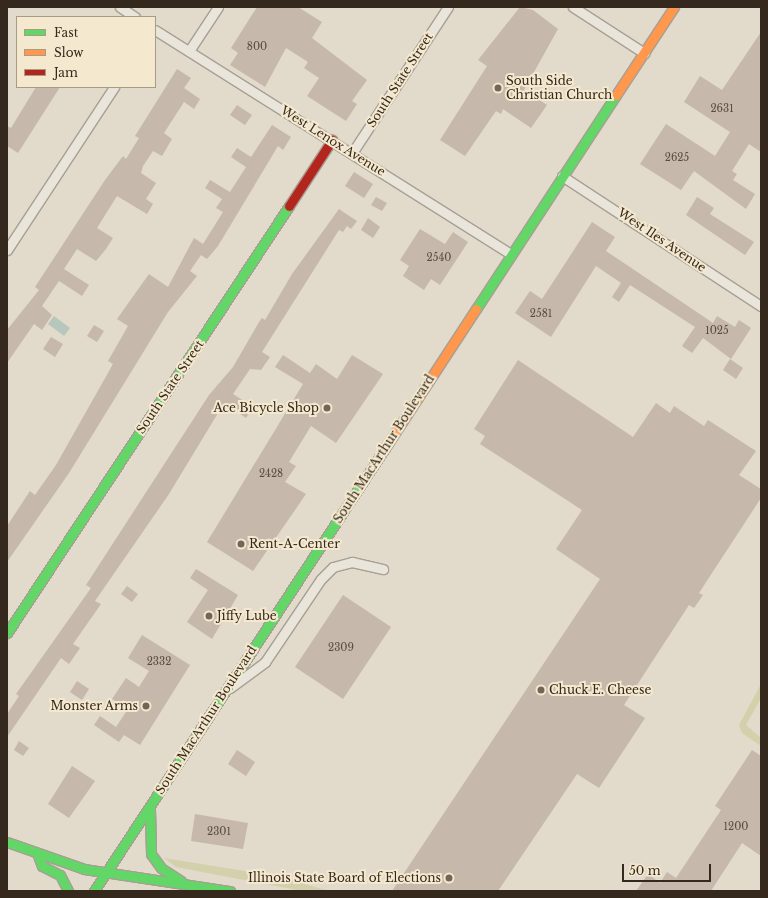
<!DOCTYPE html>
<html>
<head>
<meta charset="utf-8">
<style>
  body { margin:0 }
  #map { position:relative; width:768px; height:898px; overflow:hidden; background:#e2daca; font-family:"Libre Baskerville",serif }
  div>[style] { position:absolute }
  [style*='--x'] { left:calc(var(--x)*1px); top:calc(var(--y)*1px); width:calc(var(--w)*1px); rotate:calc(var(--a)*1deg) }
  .green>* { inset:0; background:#d2d1ac }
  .water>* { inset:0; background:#b6c7bc }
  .building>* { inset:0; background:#c6b8ab }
  .roads { filter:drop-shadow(1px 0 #a79f94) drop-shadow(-1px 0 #a79f94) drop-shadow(0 1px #a79f94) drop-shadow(0 -1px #a79f94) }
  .street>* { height:9px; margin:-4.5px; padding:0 4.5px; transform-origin:4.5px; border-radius:4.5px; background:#eae5db }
  .fast>* { height:9px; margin:-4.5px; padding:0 4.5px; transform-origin:4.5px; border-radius:4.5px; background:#63d668 }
  .slow>* { height:9px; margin:-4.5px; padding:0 4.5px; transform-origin:4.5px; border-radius:4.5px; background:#ff974d }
  .jam>* { height:9px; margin:-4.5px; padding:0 4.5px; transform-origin:4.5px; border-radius:4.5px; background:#b3261e }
  .dots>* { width:11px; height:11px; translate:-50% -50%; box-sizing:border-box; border:2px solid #f4e9cf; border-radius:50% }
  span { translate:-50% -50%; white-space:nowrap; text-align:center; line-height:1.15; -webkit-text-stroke:4px #f4e9cf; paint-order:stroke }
  .number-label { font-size:10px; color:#594c40 }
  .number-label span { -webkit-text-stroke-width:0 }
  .street-label { font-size:12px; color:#35281c }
  .poi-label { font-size:12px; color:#35281c }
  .left { translate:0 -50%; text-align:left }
  .right { translate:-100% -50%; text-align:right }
  .frame { position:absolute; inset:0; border:8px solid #35281c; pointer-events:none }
  .legend { position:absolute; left:16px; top:16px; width:140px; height:72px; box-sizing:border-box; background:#f4e9cf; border:1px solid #a89c87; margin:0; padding:5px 7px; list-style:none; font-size:12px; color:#35281c }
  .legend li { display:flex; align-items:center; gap:8px; height:20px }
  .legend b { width:20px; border:1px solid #a89c87 }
  .scale { position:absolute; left:622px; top:864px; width:89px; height:18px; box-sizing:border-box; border:2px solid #35281c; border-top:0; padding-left:5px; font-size:12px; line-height:14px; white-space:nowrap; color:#35281c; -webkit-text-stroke:3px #f4e9cf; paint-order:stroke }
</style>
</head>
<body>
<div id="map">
  <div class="green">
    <div style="clip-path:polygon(761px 684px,761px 698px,746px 725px,761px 738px,761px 746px,742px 733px,739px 725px)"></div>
    <div style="clip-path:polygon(164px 858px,276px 876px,326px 890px,302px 891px,176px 867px)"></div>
  </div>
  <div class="water">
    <div style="clip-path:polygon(54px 316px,70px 328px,64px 336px,48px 324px)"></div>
  </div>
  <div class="building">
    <div style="clip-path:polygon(257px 7px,298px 7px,322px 22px,312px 38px,367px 80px,352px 101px,357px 104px,346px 121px,307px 96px,319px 78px,304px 68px,308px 62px,286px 48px,265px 87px,230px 65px,238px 53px,231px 48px)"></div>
    <div style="clip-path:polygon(520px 7px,533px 10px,558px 29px,524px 90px,547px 105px,531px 128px,503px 109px,501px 114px,496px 111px,465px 156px,440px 140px,487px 66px,478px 60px)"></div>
    <div style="clip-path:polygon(761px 32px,761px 152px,749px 144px,732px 171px,737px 174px,733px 180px,755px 194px,746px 209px,694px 171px,681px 190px,640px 164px,666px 124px,715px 156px,730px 132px,684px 102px,700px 76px,722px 90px)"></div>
    <div style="clip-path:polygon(177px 69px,191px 78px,184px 88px,200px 99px,194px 109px,184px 102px,164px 133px,172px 139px,162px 156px,153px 151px,143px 166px,141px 173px,156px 183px,146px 199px,153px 204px,147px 214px,117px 196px,97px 228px,113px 238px,106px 249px,96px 261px,77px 249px,64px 269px,89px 285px,82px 296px,59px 281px,42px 306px,52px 315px,42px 330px,34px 324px,7px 363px,7px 330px,39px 290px,35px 287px,105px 180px,123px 156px,126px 159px,139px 138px,135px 136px)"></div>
    <div style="clip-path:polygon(36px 87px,60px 87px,18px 153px,7px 146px,7px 126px,11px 128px)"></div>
    <div style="clip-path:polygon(237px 105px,252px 115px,245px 125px,230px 115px)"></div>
    <div style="clip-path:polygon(272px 125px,291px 137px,283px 150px,278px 146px,218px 246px,207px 259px,201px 255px,190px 271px,197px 276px,168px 312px,69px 473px,7px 562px,7px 526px,30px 491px,35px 495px,56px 465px,113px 364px,108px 361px,128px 326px,117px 319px,149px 274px,168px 287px,194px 238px,203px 244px,223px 212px,216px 208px,222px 199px,205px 188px,210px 180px,230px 192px,246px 167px,231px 157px,237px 148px,251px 157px)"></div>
    <div style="clip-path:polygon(354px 172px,373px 184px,364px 198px,345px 186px)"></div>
    <div style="clip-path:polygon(376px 197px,387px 203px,382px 211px,371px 205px)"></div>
    <div style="clip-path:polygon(697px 197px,714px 208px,710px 214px,754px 242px,745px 255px,686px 215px)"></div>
    <div style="clip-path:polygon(339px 209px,357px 221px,351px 229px,347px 226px,343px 232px,339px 230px,262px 352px,270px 357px,261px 370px,250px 369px,233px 394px,253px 407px,246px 418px,226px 404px,218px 413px,169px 494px,95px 601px,101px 604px,73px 644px,80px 648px,69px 664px,61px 658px,7px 737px,7px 714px,19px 696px,16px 694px,91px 588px,86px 585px,209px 395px,233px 367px,259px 322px,262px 318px,265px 320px,292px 274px)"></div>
    <div style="clip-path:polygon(368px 218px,380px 227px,373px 238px,361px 230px)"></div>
    <div style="clip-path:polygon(592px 222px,615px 237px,606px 251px,676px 298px,713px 323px,717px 316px,735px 327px,739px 320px,751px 328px,731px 359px,703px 338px,692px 353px,682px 346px,695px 327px,630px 285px,619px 302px,612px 297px,621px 283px,596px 266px,551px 337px,515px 313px,530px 291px,542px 299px)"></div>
    <div style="clip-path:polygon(420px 229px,445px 244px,453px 232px,468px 242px,440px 285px,431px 279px,424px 290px,403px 276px,409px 266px,400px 260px)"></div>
    <div style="clip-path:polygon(94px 325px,104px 331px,97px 342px,87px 336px)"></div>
    <div style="clip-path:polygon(51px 337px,63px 344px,55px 357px,43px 349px)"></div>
    <div style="clip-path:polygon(283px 355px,310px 373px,316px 364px,337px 379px,352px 355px,383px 374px,336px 443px,311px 426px,289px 462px,296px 466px,285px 482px,306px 494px,253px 571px,207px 542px,303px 384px,275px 367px)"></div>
    <div style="clip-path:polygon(730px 359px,743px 368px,736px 379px,723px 370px)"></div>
    <div style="clip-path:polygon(518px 360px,633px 437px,656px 403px,670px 413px,674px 406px,704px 426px,708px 420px,756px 451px,739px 475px,761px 489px,761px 498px,699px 593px,703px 595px,694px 608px,689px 605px,624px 705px,645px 718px,599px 788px,577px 774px,498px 891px,392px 891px,600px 579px,556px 549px,582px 510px,480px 444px,485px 436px,474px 429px)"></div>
    <div style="clip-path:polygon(196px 569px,238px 595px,212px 639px,187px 622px,208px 590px,190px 578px)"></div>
    <div style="clip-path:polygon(127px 586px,138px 594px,132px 602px,121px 594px)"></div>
    <div style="clip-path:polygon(343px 595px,391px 627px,343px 699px,295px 667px)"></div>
    <div style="clip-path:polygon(142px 635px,190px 665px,140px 745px,124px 735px,119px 742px,94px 725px,100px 716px,116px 727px,128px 709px,112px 699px,126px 678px,139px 687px,149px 671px,128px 658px)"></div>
    <div style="clip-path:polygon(77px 681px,89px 689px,82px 700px,70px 692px)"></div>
    <div style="clip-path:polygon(19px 741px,29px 748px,23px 756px,14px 750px)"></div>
    <div style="clip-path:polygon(237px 750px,255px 762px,246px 776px,228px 764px)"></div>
    <div style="clip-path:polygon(752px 750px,761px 756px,761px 856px,742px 843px,711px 891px,636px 891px,648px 874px,660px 883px,667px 872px,676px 878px,721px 810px,715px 806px)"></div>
    <div style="clip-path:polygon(72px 766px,95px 781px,69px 818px,48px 804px)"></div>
    <div style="clip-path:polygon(195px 814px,248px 823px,243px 849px,191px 841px)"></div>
  </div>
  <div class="roads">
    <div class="street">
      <div style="--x:120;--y:7;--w:18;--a:34"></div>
      <div style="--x:573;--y:7;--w:85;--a:32.9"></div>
      <div style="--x:155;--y:30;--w:421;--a:32.2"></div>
      <div style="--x:189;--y:51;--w:53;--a:-56.6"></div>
      <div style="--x:352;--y:153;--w:175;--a:-56.7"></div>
      <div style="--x:562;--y:176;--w:238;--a:33.2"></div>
      <div style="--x:7;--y:250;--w:195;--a:-56.7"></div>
      <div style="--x:230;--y:688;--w:44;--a:-36.6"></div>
      <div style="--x:265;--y:662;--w:100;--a:-56"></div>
      <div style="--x:321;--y:579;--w:17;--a:-45"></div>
      <div style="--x:333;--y:567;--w:20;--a:-15"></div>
      <div style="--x:352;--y:562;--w:32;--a:13"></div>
    </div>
    <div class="fast">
      <div style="--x:476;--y:309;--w:256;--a:-56.8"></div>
      <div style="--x:7;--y:633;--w:512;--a:-56.56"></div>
      <div style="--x:150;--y:809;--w:45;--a:88.7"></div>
      <div style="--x:151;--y:854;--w:17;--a:54"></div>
      <div style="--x:161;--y:868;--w:24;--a:33"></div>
      <div style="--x:7;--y:842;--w:82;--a:19.3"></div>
      <div style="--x:84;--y:869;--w:148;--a:8.6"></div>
      <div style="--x:37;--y:853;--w:14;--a:69"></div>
      <div style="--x:42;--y:866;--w:20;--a:27"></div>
      <div style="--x:60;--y:875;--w:18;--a:63"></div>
      <div style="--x:94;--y:891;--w:530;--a:-56.7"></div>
    </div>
    <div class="slow">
      <div style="--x:616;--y:95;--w:105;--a:-56.6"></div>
      <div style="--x:385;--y:448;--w:166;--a:-56.8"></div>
    </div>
    <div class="jam">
      <div style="--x:289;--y:206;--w:79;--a:-56.9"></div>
    </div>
  </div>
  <div class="dots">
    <div style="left:498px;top:88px;background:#726659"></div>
    <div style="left:327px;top:408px;background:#726659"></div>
    <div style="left:241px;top:544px;background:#726659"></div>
    <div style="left:209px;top:616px;background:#726659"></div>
    <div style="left:541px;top:690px;background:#726659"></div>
    <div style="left:146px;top:706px;background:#726659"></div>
    <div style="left:449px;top:878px;background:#726659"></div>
  </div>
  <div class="number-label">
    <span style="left:257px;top:47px">800</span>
    <span style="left:722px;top:109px">2631</span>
    <span style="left:677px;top:158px">2625</span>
    <span style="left:439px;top:258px">2540</span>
    <span style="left:541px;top:314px">2581</span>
    <span style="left:717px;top:331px">1025</span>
    <span style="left:271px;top:474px">2428</span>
    <span style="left:341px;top:648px">2309</span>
    <span style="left:159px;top:662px">2332</span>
    <span style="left:736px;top:827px">1200</span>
    <span style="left:219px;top:832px">2301</span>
  </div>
  <div class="street-label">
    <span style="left:400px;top:80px;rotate:-57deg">South State Street</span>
    <span style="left:333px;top:141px;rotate:32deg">West Lenox Avenue</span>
    <span style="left:662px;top:240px;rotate:34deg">West Iles Avenue</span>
    <span style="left:170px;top:387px;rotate:-56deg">South State Street</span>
    <span style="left:384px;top:449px;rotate:-57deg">South MacArthur Boulevard</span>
    <span style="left:206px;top:720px;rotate:-57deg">South MacArthur Boulevard</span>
  </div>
  <div class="poi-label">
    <span class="left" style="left:506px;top:88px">South Side<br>Christian Church</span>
    <span class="right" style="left:319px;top:408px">Ace Bicycle Shop</span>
    <span class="left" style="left:249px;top:544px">Rent-A-Center</span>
    <span class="left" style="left:217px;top:616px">Jiffy Lube</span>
    <span class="left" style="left:549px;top:690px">Chuck E. Cheese</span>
    <span class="right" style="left:138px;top:706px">Monster Arms</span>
    <span class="right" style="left:441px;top:878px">Illinois State Board of Elections</span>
  </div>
  <div class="frame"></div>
  <ul class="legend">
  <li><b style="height:5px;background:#63d668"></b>Fast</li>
  <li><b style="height:5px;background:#ff974d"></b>Slow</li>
  <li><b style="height:5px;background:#b3261e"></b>Jam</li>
  </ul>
  <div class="scale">50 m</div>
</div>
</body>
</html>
